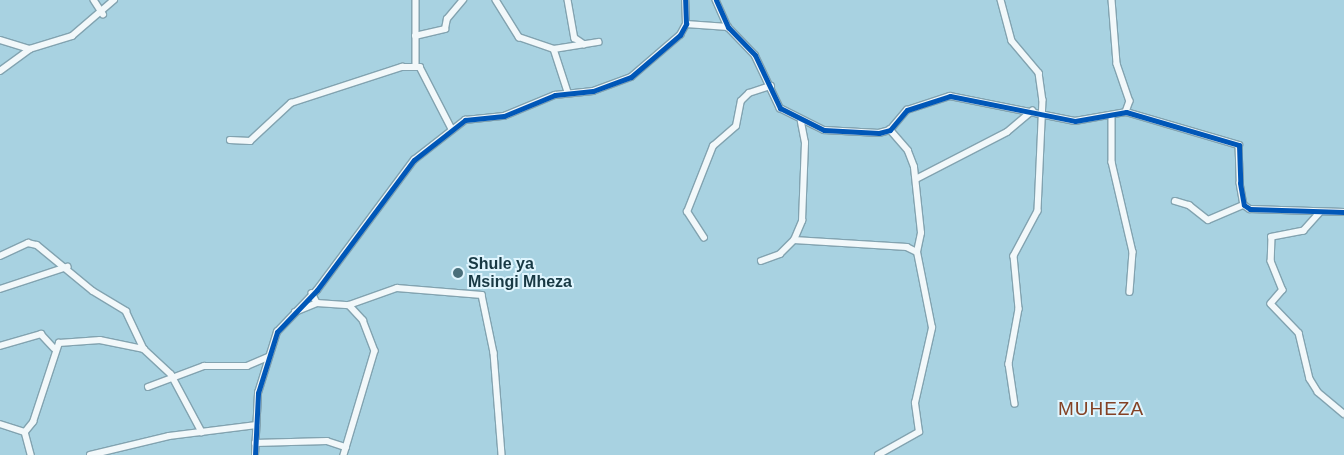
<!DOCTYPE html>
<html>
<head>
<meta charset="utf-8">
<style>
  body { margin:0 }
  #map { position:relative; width:1344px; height:455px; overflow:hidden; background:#a8d2e1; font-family:Arial,sans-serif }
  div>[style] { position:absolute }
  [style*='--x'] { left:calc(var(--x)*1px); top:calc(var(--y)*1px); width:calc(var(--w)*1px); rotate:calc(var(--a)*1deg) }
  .roads { filter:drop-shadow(1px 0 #82a3b0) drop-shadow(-1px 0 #82a3b0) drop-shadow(0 1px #82a3b0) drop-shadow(0 -1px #82a3b0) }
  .minor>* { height:5.5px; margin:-2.75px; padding:0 2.75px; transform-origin:2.75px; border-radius:2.75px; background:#f2f8fa }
  .cycleway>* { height:5px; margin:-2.5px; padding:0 2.5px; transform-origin:2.5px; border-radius:2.5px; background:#0057b8 }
  .dots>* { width:14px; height:14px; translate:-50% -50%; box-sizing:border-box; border:2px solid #dff5fe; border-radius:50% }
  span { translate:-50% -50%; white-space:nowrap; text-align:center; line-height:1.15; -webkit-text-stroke:4px #dff5fe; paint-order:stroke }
  .poi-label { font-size:16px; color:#183944; font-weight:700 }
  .left { translate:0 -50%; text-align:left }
  .quarter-label { font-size:19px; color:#844225; letter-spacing:1px }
</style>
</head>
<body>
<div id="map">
  <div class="roads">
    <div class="minor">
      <div style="--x:94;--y:0;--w:17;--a:57"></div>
      <div style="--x:416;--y:0;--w:66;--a:90"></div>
      <div style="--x:496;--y:0;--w:44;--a:58.1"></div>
      <div style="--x:519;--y:37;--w:37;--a:19"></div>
      <div style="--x:554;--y:49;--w:45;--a:72"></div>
      <div style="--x:568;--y:0;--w:39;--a:80"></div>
      <div style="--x:575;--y:38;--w:11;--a:34"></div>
      <div style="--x:716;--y:0;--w:30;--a:66"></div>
      <div style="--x:728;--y:27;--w:39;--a:46"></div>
      <div style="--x:755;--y:55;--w:59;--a:64.7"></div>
      <div style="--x:780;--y:108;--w:49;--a:26.6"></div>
      <div style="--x:824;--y:130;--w:55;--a:3.1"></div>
      <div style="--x:879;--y:133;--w:11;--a:-15"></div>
      <div style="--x:890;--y:130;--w:26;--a:-50"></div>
      <div style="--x:907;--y:110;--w:45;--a:-18"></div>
      <div style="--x:950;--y:96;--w:127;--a:11.3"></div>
      <div style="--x:1075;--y:121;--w:52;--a:-10"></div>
      <div style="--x:1126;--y:112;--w:118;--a:16.3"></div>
      <div style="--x:1239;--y:145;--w:38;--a:88"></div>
      <div style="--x:1240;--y:183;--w:22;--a:80"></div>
      <div style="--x:1244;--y:205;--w:7;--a:34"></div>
      <div style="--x:1250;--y:209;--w:94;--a:1.8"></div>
      <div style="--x:1001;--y:0;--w:42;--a:75"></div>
      <div style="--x:1012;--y:41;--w:42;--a:49.8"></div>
      <div style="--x:1039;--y:73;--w:27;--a:82"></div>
      <div style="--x:1043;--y:100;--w:111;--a:92.6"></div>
      <div style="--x:1038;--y:211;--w:51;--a:118.1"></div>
      <div style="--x:1014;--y:256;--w:53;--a:84.6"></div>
      <div style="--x:1019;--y:309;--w:56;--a:100.3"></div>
      <div style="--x:1009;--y:364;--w:40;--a:81.5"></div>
      <div style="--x:1112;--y:0;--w:64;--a:85.5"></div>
      <div style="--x:1117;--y:64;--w:39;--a:71"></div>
      <div style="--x:1130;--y:101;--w:12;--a:110"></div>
      <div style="--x:686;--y:24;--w:42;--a:4.1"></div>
      <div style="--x:415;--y:36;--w:31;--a:-13"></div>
      <div style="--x:445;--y:29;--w:10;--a:-79"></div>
      <div style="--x:447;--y:19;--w:25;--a:-50"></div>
      <div style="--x:0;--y:40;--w:31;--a:17"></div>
      <div style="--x:554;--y:49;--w:45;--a:-9"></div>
      <div style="--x:0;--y:71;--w:37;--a:-36"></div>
      <div style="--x:30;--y:49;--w:44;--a:-17.2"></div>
      <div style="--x:72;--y:36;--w:55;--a:-40.6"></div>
      <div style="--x:1112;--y:115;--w:47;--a:90"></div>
      <div style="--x:1112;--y:162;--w:92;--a:76.9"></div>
      <div style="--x:1133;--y:252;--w:40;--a:94.3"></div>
      <div style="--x:230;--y:140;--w:20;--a:3"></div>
      <div style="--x:250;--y:141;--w:56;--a:-42.8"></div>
      <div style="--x:291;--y:103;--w:117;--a:-18"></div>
      <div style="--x:402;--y:67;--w:18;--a:0"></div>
      <div style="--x:420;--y:67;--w:70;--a:62.7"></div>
      <div style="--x:916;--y:179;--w:102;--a:-27.3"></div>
      <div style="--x:1007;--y:132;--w:33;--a:-40"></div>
      <div style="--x:1175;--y:201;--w:15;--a:16"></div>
      <div style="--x:1189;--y:205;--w:24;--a:38"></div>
      <div style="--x:1208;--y:220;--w:39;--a:-23"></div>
      <div style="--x:1320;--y:213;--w:24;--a:132"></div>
      <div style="--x:1304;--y:231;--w:33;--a:169"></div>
      <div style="--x:1272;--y:237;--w:24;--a:92"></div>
      <div style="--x:1271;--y:261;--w:31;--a:68"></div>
      <div style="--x:1283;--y:290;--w:18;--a:131"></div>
      <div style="--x:1271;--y:304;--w:40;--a:46"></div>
      <div style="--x:1299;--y:333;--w:47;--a:76.6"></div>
      <div style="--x:1310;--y:379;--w:15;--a:58"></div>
      <div style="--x:1318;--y:392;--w:34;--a:40"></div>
      <div style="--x:704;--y:238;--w:31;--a:-123"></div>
      <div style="--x:687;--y:212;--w:71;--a:-68.5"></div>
      <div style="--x:713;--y:146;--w:30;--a:-41"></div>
      <div style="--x:736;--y:126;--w:25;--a:-79"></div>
      <div style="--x:741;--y:101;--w:11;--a:-45"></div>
      <div style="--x:749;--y:93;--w:23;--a:-18"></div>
      <div style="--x:794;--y:240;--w:113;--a:3.5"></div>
      <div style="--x:907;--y:247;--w:11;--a:27"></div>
      <div style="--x:0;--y:256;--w:31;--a:-25"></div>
      <div style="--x:28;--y:243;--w:9;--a:13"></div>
      <div style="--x:37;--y:245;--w:72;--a:39.4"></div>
      <div style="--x:93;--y:291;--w:39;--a:31"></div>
      <div style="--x:126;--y:311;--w:42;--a:64.7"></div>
      <div style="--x:144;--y:349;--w:37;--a:43"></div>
      <div style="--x:171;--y:374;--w:66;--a:61.9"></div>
      <div style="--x:761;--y:261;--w:20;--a:-20"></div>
      <div style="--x:780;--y:254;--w:20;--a:-45"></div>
      <div style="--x:794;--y:240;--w:21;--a:-67"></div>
      <div style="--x:802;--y:221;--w:78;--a:-87.8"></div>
      <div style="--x:805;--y:143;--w:21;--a:-101"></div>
      <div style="--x:0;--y:289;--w:71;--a:-18.2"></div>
      <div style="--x:312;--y:293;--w:11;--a:63"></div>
      <div style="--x:317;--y:303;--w:32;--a:4"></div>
      <div style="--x:349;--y:305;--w:21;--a:47"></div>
      <div style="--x:363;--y:320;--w:33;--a:69"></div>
      <div style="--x:375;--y:351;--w:109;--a:106.6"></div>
      <div style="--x:349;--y:305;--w:51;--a:-19.5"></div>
      <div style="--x:397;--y:288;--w:85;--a:4.7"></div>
      <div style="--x:482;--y:295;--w:59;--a:78.3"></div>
      <div style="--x:494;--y:353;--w:102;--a:85.5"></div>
      <div style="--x:295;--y:312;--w:24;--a:-22"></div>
      <div style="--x:0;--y:346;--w:43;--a:-16.3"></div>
      <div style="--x:41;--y:334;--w:19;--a:47"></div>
      <div style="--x:148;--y:387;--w:60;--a:-20.6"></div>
      <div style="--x:204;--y:366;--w:43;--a:0"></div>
      <div style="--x:247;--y:366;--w:23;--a:-23"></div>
      <div style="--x:0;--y:424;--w:26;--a:18"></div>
      <div style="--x:25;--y:432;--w:24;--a:75"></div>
      <div style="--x:25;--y:432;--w:13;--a:-51"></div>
      <div style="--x:33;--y:422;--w:83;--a:-71.8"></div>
      <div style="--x:59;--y:343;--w:41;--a:-4.2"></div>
      <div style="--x:100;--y:340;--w:45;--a:11.6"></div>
      <div style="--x:255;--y:443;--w:72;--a:-1.6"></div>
      <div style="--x:327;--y:441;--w:20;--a:18"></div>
      <div style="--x:90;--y:455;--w:81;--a:-13.5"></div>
      <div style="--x:169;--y:436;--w:88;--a:-7.2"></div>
      <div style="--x:255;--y:455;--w:62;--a:-87.2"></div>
      <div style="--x:258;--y:393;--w:64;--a:-72.7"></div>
      <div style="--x:277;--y:332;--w:58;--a:-46.4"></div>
      <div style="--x:317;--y:290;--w:162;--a:-53.3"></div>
      <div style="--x:414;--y:160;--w:65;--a:-38.1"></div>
      <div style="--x:465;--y:120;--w:39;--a:-6"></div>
      <div style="--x:504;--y:116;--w:55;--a:-22.4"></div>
      <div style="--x:555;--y:95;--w:38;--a:-6"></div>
      <div style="--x:593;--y:91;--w:40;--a:-20.2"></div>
      <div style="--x:631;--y:77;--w:65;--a:-40.6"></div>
      <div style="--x:680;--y:35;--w:13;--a:-61"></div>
      <div style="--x:686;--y:24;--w:24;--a:-92"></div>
      <div style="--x:878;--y:455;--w:47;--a:-29.3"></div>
      <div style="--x:919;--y:432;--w:29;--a:-98"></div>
      <div style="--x:915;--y:403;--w:77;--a:-77.2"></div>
      <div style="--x:932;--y:328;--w:77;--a:-101.2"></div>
      <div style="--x:917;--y:252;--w:19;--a:-78"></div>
      <div style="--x:921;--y:233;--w:66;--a:-96.1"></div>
      <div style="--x:914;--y:167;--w:17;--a:-111"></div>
      <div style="--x:908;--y:151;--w:28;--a:-131"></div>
    </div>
  </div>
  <div class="cycleway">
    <div style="--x:716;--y:0;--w:30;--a:66"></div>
    <div style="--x:728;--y:27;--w:39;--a:46"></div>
    <div style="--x:755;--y:55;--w:59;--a:64.7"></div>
    <div style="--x:780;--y:108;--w:49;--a:26.6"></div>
    <div style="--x:824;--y:130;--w:55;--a:3.1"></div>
    <div style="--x:879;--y:133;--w:11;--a:-15"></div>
    <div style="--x:890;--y:130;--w:26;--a:-50"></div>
    <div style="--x:907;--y:110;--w:45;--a:-18"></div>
    <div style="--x:950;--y:96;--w:127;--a:11.3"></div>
    <div style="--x:1075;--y:121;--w:52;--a:-10"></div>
    <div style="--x:1126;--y:112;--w:118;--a:16.3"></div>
    <div style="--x:1239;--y:145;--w:38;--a:88"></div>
    <div style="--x:1240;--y:183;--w:22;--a:80"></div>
    <div style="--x:1244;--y:205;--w:7;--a:34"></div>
    <div style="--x:1250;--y:209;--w:94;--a:1.8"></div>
    <div style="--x:255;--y:455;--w:62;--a:-87.2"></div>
    <div style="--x:258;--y:393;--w:64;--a:-72.7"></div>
    <div style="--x:277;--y:332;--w:58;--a:-46.4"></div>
    <div style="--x:317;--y:290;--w:162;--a:-53.3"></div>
    <div style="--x:414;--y:160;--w:65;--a:-38.1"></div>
    <div style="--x:465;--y:120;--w:39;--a:-6"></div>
    <div style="--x:504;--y:116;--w:55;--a:-22.4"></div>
    <div style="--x:555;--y:95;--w:38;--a:-6"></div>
    <div style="--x:593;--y:91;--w:40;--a:-20.2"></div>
    <div style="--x:631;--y:77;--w:65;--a:-40.6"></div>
    <div style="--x:680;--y:35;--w:13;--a:-61"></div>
    <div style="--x:686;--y:24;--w:24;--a:-92"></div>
  </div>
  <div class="dots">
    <div style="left:458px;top:273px;background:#4a6f7b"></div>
  </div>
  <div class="poi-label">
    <span class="left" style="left:468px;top:273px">Shule ya<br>Msingi Mheza</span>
  </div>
  <div class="quarter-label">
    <span style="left:1101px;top:409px">MUHEZA</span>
  </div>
</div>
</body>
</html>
